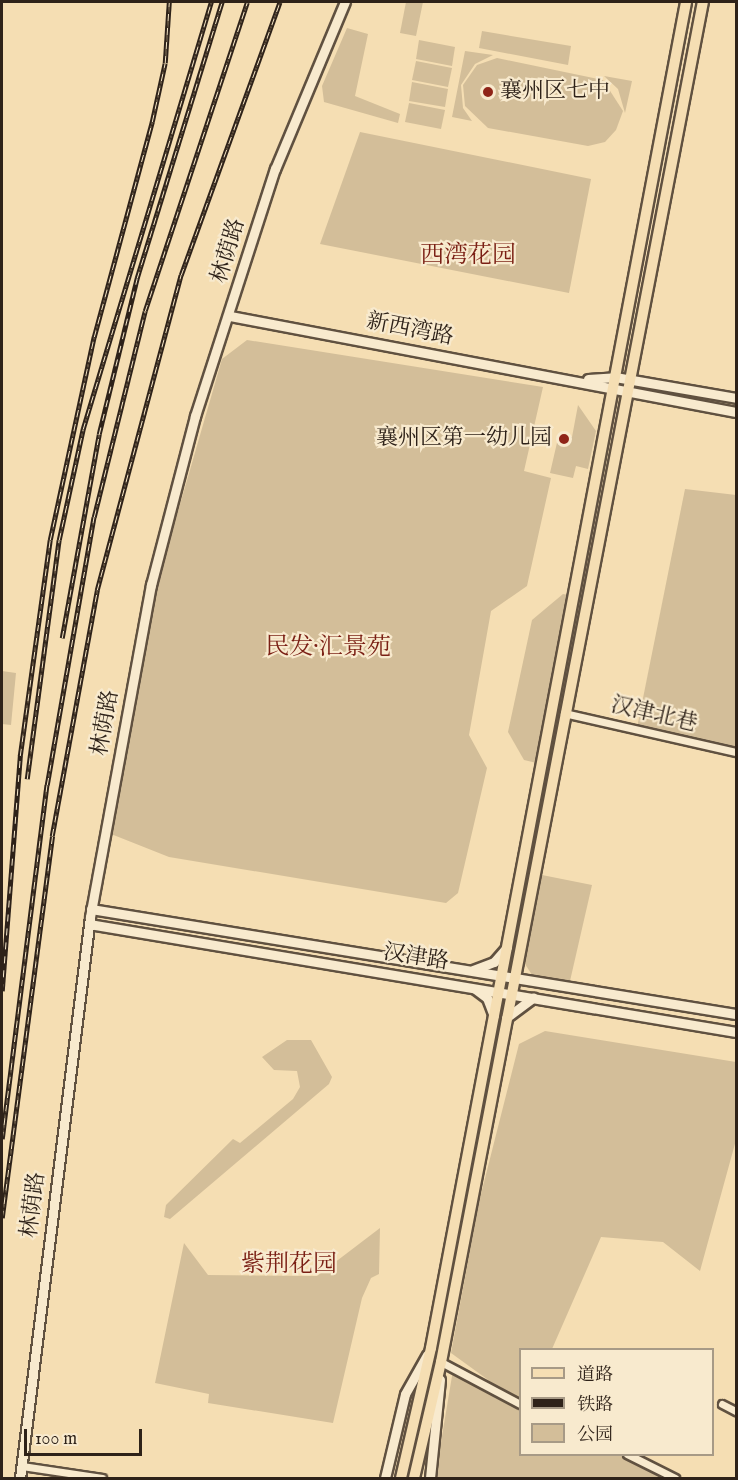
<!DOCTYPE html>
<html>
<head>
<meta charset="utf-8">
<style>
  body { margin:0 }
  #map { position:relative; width:738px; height:1480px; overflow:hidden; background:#f5deb3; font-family:"IM FELL English","Noto Serif SC",serif }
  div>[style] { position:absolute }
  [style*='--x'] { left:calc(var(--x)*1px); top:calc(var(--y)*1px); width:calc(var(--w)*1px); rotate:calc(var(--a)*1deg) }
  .green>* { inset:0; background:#d3be99 }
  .roads { filter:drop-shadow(2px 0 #605140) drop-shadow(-2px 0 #605140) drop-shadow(0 2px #605140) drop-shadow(0 -2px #605140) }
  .minor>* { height:7px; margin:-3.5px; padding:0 3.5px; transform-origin:3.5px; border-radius:3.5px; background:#f8eace }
  .tertiary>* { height:9px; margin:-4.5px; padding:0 4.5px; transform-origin:4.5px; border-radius:4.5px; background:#f8eace }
  .primary>* { height:10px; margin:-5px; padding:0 5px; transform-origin:5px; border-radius:5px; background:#f5deb3 }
  .rail>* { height:4.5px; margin-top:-2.25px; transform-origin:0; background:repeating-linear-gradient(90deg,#f8eace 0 7px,#2e2219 0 14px); box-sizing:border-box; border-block:2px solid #2e2219 }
  .dots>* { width:16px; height:16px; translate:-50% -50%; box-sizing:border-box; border:3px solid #f8eace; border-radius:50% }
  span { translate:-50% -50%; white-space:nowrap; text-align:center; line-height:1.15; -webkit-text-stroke:4.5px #f8eace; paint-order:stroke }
  .poi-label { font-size:22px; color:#2e2219 }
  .left { translate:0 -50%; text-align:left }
  .right { translate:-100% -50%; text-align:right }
  .street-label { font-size:22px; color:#2e2219 }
  .neighbourhood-label { font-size:24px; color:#7a1f14 }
  .frame { position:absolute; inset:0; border:3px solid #2e2219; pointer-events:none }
  .legend { position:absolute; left:519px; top:1348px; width:195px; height:108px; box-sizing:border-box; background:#f8eace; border:2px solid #a79a86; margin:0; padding:8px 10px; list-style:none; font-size:18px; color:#2e2219 }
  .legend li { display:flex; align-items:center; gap:12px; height:30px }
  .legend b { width:30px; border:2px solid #a79a86 }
  .scale { position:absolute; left:24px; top:1429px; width:118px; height:27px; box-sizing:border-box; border:3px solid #2e2219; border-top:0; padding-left:8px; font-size:18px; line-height:21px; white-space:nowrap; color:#2e2219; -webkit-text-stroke:4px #f8eace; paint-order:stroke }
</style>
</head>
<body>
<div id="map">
  <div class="green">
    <div style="clip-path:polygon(406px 2px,423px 2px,416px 36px,400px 33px)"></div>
    <div style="clip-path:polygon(347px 28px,368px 34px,355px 96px,400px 114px,398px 123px,324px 102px,322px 86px)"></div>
    <div style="clip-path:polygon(482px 31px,571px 46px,568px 65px,479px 48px)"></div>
    <div style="clip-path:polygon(419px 40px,455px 47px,452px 66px,416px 59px)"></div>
    <div style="clip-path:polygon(465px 51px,493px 55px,475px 64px,461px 85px,463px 108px,472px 121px,452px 117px)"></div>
    <div style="clip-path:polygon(497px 58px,603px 80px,623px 111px,616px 130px,605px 142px,588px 146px,488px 128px,465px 106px,463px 85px,477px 65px)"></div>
    <div style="clip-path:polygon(416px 61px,452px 68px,448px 87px,412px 80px)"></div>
    <div style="clip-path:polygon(604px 76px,632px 81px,625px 113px,618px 89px)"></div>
    <div style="clip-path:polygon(412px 82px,448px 89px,445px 107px,409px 101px)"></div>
    <div style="clip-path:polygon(409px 103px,445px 110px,441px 129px,405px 122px)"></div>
    <div style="clip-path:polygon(360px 132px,591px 179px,569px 293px,320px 244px)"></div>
    <div style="clip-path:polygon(247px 340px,543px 387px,524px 471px,551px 478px,527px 586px,491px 611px,469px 735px,487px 768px,458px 893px,446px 903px,169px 857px,111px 834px,153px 598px,222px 359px)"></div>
    <div style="clip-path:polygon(578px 405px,596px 431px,588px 469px,576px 466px,573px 478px,550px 473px,559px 434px,572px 437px)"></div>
    <div style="clip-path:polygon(685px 489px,736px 495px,736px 749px,637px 728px)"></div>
    <div style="clip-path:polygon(563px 594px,573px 596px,541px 764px,524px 760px,508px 732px,532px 620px)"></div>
    <div style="clip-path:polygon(2px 671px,16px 673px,11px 725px,2px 724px)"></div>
    <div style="clip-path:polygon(537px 874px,592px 885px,570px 981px,532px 975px,520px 956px)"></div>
    <div style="clip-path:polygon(545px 1031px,736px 1062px,736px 1140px,700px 1271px,663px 1242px,601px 1237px,552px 1349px,520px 1350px,520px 1403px,451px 1353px,479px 1202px,519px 1044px)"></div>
    <div style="clip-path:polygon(287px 1040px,311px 1040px,332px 1077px,329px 1084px,170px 1219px,164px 1217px,166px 1205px,233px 1139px,240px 1143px,293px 1099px,300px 1087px,297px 1071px,274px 1070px,262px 1057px)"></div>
    <div style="clip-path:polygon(380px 1228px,379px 1274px,371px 1278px,362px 1298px,333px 1423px,208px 1403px,209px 1394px,155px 1383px,184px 1243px,208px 1275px,317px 1276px)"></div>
    <div style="clip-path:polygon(453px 1370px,520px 1404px,520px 1454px,627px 1455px,675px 1478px,435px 1478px)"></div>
  </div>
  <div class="roads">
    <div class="minor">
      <div style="--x:564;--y:713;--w:176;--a:12.8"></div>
      <div style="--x:441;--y:1362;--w:89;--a:28"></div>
      <div style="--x:722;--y:1404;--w:16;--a:27"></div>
      <div style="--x:627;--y:1454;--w:54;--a:26.6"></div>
      <div style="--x:22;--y:1466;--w:81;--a:8.5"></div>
    </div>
    <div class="tertiary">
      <div style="--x:230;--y:316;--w:515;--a:10.74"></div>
      <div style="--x:588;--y:379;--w:27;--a:-4"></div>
      <div style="--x:615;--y:377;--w:123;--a:9.8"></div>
      <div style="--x:91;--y:909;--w:653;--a:9.25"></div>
      <div style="--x:89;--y:924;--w:656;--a:9.48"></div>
      <div style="--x:473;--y:970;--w:22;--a:-21"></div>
      <div style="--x:494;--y:962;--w:20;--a:-49"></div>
      <div style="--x:475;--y:989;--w:15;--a:37"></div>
      <div style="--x:487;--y:998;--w:19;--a:69"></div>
      <div style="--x:506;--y:1018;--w:34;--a:-37"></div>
      <div style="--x:20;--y:1478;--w:565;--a:-82.89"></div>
      <div style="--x:90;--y:917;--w:338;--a:-79.6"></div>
      <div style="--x:151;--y:585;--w:175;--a:-75.4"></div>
      <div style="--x:195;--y:416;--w:260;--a:-72.1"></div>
      <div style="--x:275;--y:169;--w:181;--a:-67.3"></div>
      <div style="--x:385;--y:1478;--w:86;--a:-76.6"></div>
      <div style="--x:405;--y:1394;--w:45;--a:-60.6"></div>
      <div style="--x:430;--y:1478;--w:99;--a:-84.2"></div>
    </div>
    <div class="primary">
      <div style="--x:401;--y:1478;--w:133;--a:-77"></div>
      <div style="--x:431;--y:1348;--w:1370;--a:-79.27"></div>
      <div style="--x:414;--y:1478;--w:119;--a:-76.9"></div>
      <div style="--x:441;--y:1362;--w:1385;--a:-79.1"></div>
    </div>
  </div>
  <div class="rail">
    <div style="--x:62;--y:638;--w:207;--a:-79.7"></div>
    <div style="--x:99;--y:434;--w:161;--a:-76.3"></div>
    <div style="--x:137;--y:278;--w:289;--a:-72.9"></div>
    <div style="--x:27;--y:779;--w:241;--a:-82.4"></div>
    <div style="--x:59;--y:540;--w:114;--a:-77.8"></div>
    <div style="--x:83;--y:429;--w:446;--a:-73.3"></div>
    <div style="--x:2;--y:991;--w:236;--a:-85.6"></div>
    <div style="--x:20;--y:756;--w:218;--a:-82.1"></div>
    <div style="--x:50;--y:540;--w:208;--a:-77.8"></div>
    <div style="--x:94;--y:337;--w:223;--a:-74.9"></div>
    <div style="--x:152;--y:122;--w:60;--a:-77.6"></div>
    <div style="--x:165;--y:63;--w:61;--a:-86.2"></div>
    <div style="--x:2;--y:1139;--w:357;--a:-82.8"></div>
    <div style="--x:47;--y:785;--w:272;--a:-80.1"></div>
    <div style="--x:94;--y:517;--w:212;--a:-76.1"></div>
    <div style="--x:145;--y:311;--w:325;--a:-71.7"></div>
    <div style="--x:2;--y:1218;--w:385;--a:-82.5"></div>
    <div style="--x:52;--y:836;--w:250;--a:-79.6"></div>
    <div style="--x:97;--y:590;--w:326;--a:-75.1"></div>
    <div style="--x:181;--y:275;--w:290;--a:-70.1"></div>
  </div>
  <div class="dots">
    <div style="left:488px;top:92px;background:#8f2418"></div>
    <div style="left:564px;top:439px;background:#8f2418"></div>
  </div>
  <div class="poi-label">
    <span class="left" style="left:500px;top:92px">襄州区七中</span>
    <span class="right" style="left:552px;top:439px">襄州区第一幼儿园</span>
  </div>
  <div class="street-label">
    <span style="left:229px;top:251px;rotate:-73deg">林荫路</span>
    <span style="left:410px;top:330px;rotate:11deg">新西湾路</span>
    <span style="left:654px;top:715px;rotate:13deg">汉津北巷</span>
    <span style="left:106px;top:723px;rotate:-80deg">林荫路</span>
    <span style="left:416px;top:958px;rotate:9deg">汉津路</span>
    <span style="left:34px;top:1205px;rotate:-83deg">林荫路</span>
  </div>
  <div class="neighbourhood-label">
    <span style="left:468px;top:256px">西湾花园</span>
    <span style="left:328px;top:648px">民发·汇景苑</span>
    <span style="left:289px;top:1265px">紫荆花园</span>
  </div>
  <div class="frame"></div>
  <ul class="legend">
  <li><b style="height:8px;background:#f5deb3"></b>道路</li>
  <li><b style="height:8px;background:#2e2219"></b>铁路</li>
  <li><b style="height:16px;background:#d3be99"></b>公园</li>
  </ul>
  <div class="scale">100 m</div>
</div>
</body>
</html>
